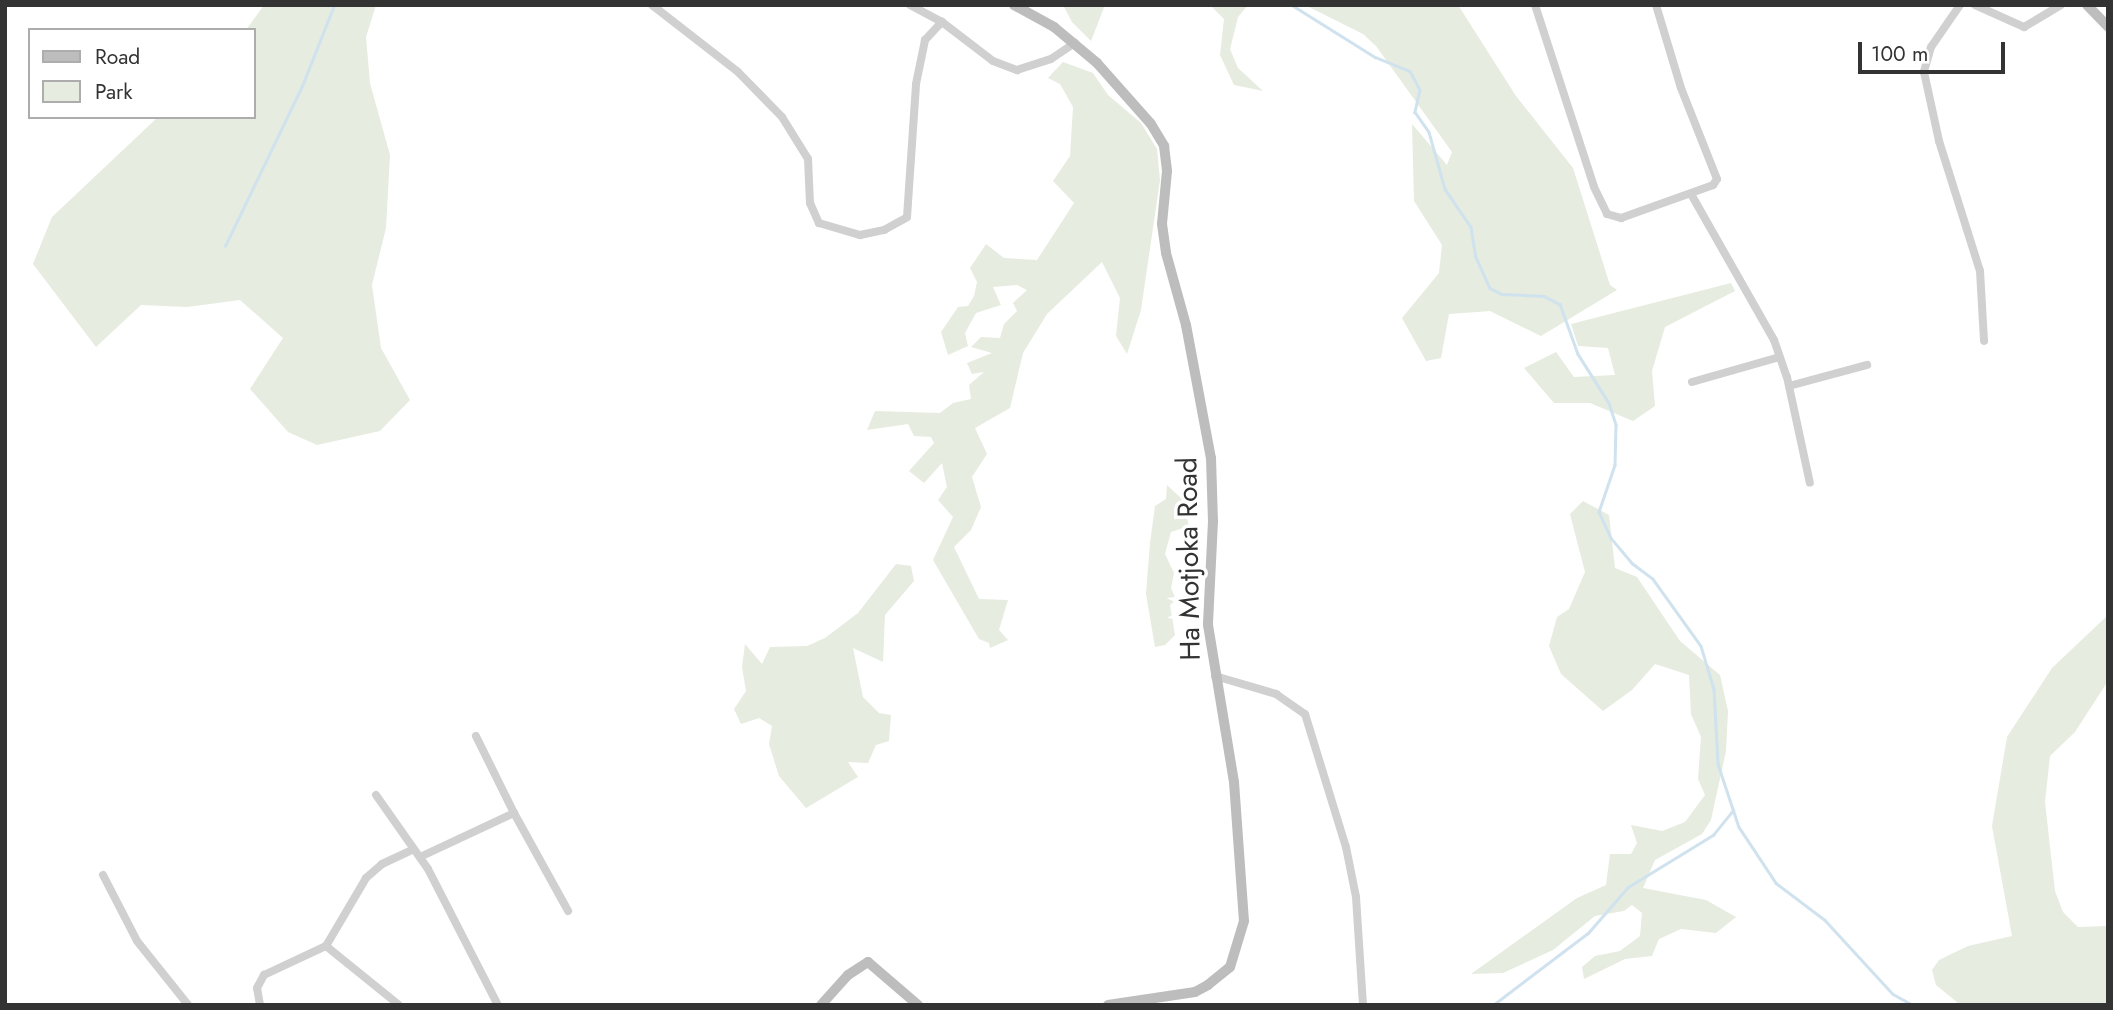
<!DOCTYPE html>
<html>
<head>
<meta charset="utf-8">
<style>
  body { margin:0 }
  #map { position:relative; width:2113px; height:1010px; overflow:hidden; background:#fff; font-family:Jost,sans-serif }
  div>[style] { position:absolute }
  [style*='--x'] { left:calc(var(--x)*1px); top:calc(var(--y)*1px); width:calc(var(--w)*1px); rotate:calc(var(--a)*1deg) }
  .green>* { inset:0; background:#e6ecdf }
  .stream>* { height:2.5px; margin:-1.25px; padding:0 1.25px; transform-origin:1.25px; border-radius:1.25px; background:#cfe2ee }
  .street>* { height:8px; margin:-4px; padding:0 4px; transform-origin:4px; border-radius:4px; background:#d0d0d0 }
  .secondary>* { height:10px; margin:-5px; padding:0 5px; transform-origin:5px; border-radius:5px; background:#bdbdbd }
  span { translate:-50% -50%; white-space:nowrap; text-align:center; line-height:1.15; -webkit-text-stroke:7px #fff; paint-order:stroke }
  .street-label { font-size:28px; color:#333 }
  .frame { position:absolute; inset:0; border:7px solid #333; pointer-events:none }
  .legend { position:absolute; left:28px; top:28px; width:228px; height:91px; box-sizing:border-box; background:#fff; border:2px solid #adadad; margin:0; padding:9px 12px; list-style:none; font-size:21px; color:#333 }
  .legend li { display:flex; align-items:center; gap:14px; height:35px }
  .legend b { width:35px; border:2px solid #adadad }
  .scale { position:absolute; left:1858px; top:42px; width:147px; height:32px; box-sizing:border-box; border:4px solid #333; border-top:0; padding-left:9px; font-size:21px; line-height:24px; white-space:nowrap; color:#333; -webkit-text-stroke:5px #fff; paint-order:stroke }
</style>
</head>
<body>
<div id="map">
  <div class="green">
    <div style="clip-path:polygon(264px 5px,376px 5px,366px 37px,370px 83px,390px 155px,386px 228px,372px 285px,381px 348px,410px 400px,380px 431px,317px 445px,288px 432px,250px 389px,283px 338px,240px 300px,187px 307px,141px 305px,96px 347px,33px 264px,52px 217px,158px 117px,254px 117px,254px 30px,246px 30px)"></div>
    <div style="clip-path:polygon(1063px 5px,1105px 5px,1091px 41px,1072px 22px)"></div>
    <div style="clip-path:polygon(1210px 5px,1248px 5px,1238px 17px,1230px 49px,1238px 68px,1263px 91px,1234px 85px,1220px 55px,1224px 19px)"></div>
    <div style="clip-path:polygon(1305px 5px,1458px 5px,1516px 96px,1573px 168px,1610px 285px,1617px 290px,1541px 336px,1490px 311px,1449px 314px,1441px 358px,1426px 361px,1402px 318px,1439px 273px,1442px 245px,1414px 201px,1412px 124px,1447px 165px,1452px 152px,1376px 46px,1363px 34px)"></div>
    <div style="clip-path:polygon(1063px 62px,1093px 73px,1108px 95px,1141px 123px,1157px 149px,1160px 180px,1141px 310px,1127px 354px,1116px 336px,1120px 298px,1102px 262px,1047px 314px,1023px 353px,1010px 408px,975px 428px,987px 454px,972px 477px,981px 507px,971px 530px,954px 547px,979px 599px,1008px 600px,999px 630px,1008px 640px,990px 648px,989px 643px,979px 639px,933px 560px,953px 517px,938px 500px,947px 487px,942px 463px,924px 483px,909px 471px,934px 443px,931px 437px,914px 436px,908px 424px,867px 430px,875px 411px,940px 413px,953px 403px,971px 399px,969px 385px,984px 372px,972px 374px,967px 363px,992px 353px,971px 347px,981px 337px,1000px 338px,1004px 324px,1017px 311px,1013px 303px,1027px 290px,1017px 285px,993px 287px,1001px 305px,976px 313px,965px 333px,968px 346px,948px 355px,941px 332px,958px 307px,968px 306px,974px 296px,977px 282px,970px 268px,986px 244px,1004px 258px,1037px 260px,1074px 203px,1053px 181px,1070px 156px,1073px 107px,1060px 84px,1048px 78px)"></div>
    <div style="clip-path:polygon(1731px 283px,1735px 291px,1665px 327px,1652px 371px,1655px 406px,1633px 421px,1590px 403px,1554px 403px,1524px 368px,1556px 352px,1574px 377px,1615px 375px,1608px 348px,1578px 346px,1571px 324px)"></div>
    <div style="clip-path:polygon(1167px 485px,1182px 499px,1189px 526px,1171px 532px,1165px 554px,1174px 573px,1171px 588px,1176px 600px,1170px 605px,1175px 635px,1165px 645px,1155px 647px,1146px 594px,1150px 543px,1155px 506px,1166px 499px)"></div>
    <div style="clip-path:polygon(1583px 501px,1609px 515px,1615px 568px,1637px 577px,1680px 641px,1720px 675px,1728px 711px,1726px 751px,1711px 820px,1702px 834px,1655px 860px,1643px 888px,1706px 900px,1736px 917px,1716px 933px,1681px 929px,1659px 939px,1652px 956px,1625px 959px,1584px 979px,1582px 967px,1595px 956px,1620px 951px,1640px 936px,1642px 913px,1632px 905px,1624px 911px,1595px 916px,1553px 950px,1503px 973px,1471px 974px,1577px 898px,1606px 885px,1610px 854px,1631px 854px,1637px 843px,1631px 825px,1662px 831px,1685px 822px,1705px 795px,1698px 779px,1701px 737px,1691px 714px,1689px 675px,1655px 664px,1632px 690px,1603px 711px,1561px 674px,1549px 646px,1557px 617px,1569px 609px,1585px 572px,1570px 514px)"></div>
    <div style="clip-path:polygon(896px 564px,911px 566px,914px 581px,885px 615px,883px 662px,853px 648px,863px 697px,879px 713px,891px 715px,889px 741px,876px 745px,868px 763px,848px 762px,858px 777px,806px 808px,779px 776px,769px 744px,772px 726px,759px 718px,741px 724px,734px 709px,746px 691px,742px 667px,745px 644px,762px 664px,770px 647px,807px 646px,825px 638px,858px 613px)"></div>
    <div style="clip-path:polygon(2108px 615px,2108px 681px,2075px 732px,2050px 756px,2045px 802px,2055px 891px,2063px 912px,2078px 927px,2108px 926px,2108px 1005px,1958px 1003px,1936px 985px,1932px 970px,1939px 960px,1968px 946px,2012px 936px,1992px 826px,2007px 737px,2052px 668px)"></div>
  </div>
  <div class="stream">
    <div style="--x:1292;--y:5;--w:98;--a:32.1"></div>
    <div style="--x:1375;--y:57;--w:38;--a:22"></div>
    <div style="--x:1410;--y:71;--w:21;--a:62"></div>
    <div style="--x:1420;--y:90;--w:23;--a:103"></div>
    <div style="--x:1415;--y:112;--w:24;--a:55"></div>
    <div style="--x:1429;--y:132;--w:59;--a:74.3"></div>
    <div style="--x:1445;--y:189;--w:46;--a:55.6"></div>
    <div style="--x:1471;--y:227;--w:30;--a:81"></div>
    <div style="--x:1476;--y:257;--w:34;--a:66"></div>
    <div style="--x:1490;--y:288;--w:13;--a:27"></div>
    <div style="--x:1502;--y:294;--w:42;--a:2.7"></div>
    <div style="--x:1544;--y:296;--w:18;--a:27"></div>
    <div style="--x:1560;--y:304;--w:53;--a:70.2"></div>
    <div style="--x:1578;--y:354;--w:58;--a:57.7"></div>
    <div style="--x:1609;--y:403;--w:23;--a:72"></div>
    <div style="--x:1616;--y:425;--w:40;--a:91.4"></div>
    <div style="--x:1615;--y:465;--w:50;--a:108.8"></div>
    <div style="--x:1599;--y:512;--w:29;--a:65"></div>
    <div style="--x:1611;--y:538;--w:33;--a:50"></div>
    <div style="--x:1632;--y:563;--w:26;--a:37"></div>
    <div style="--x:1653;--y:579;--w:82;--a:54.4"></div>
    <div style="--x:1701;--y:646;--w:45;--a:73.2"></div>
    <div style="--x:1714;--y:689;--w:75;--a:86.9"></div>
    <div style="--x:1718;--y:764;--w:66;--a:71.6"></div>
    <div style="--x:1739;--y:827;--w:67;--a:56.5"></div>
    <div style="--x:1776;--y:883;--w:61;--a:37.1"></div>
    <div style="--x:1825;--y:920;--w:100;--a:47.4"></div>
    <div style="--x:1893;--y:994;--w:23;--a:29"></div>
    <div style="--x:225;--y:246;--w:178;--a:-64.3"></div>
    <div style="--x:302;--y:86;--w:87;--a:-68.4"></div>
    <div style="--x:1493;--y:1005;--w:119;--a:-37.2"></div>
    <div style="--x:1588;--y:933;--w:61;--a:-49"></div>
    <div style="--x:1628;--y:887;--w:100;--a:-31.5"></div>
    <div style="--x:1713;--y:835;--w:32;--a:-51"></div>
  </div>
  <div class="street">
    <div style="--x:652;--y:5;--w:109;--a:37.9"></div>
    <div style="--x:738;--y:72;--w:63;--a:45.6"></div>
    <div style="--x:782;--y:117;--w:49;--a:58.2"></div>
    <div style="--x:808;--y:159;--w:44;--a:87.4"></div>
    <div style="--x:810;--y:203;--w:22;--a:66"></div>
    <div style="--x:819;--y:223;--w:43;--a:16.3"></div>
    <div style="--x:860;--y:235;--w:25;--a:-12"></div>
    <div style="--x:884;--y:230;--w:26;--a:-29"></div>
    <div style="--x:907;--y:217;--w:133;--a:-86.1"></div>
    <div style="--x:916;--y:84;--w:45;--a:-78.4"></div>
    <div style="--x:925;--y:40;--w:25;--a:-47"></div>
    <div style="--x:910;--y:5;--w:36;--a:28"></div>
    <div style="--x:942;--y:22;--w:64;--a:37.4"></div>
    <div style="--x:993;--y:61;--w:26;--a:21"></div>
    <div style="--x:1017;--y:70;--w:36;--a:-18"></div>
    <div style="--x:1051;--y:59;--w:29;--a:-34"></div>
    <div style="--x:1535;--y:5;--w:191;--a:72"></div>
    <div style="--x:1594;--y:187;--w:30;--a:64"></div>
    <div style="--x:1607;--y:214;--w:15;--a:16"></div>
    <div style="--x:1621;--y:218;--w:98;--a:-19.7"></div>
    <div style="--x:1713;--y:185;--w:7;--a:-56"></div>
    <div style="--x:1717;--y:179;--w:98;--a:-111.6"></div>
    <div style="--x:1681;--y:88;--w:87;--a:-106.8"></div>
    <div style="--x:1960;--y:5;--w:51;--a:124.6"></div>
    <div style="--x:1931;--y:47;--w:26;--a:106"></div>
    <div style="--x:1924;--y:72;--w:71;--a:77.7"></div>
    <div style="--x:1939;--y:141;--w:136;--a:72.5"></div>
    <div style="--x:1980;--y:271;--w:70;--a:86.7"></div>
    <div style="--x:1975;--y:5;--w:54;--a:24.2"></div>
    <div style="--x:2024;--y:27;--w:43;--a:-30.7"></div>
    <div style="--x:1691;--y:194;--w:168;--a:60.4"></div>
    <div style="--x:1774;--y:340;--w:39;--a:71"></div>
    <div style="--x:1787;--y:377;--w:108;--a:77.8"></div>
    <div style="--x:1692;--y:382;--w:91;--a:-15.9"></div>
    <div style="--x:1789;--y:386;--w:81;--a:-15.1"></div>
    <div style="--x:1215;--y:676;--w:64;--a:16.4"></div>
    <div style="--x:1276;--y:694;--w:35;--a:35"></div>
    <div style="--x:1305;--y:714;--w:139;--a:72.9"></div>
    <div style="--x:1346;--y:847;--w:51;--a:78.7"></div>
    <div style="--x:1356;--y:897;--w:108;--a:86.3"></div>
    <div style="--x:376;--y:795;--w:90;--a:54.9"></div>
    <div style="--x:428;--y:869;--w:153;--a:62.8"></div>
    <div style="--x:514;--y:813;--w:112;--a:61.1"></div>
    <div style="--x:420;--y:857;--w:104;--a:-25.1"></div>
    <div style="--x:514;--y:813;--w:86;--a:-116.3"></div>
    <div style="--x:103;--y:875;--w:74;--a:62.7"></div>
    <div style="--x:137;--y:941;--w:82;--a:51.4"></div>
    <div style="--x:260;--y:1005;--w:17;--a:-100"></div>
    <div style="--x:257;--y:988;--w:15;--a:-62"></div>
    <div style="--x:264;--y:975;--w:68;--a:-25.1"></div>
    <div style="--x:399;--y:1005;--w:94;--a:-141.1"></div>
    <div style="--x:326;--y:946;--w:79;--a:-59.5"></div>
    <div style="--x:366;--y:878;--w:21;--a:-41"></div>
    <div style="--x:382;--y:864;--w:35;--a:-25"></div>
  </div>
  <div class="secondary">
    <div style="--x:1014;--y:5;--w:46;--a:28.8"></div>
    <div style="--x:1054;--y:27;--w:56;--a:39.9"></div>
    <div style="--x:1097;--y:63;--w:81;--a:48.5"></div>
    <div style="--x:1151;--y:124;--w:26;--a:59"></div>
    <div style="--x:1164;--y:146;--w:25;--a:83"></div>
    <div style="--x:1167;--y:171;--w:53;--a:95.4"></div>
    <div style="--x:1162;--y:224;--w:29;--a:82"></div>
    <div style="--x:1166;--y:253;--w:75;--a:74.5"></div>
    <div style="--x:1186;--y:325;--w:135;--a:79.4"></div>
    <div style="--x:1211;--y:458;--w:63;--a:88.2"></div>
    <div style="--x:1213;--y:521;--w:104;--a:92.8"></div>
    <div style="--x:1208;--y:625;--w:159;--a:80.6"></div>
    <div style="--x:1234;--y:782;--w:139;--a:85.9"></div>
    <div style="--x:1244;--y:921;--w:48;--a:106.9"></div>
    <div style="--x:1230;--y:967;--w:28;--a:141"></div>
    <div style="--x:1208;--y:985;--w:15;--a:152"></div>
    <div style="--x:1195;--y:992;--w:88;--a:171.5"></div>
    <div style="--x:2087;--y:5;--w:30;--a:46"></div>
    <div style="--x:821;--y:1005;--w:40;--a:-48"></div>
    <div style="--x:848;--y:975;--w:24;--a:-33"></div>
    <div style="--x:868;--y:962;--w:66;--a:40.7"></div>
  </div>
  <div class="street-label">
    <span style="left:1189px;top:559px;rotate:-91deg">Ha Motjoka Road</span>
  </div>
  <div class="frame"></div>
  <ul class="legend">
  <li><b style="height:9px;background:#bdbdbd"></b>Road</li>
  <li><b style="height:19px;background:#e6ecdf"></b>Park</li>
  </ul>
  <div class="scale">100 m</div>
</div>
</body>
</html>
